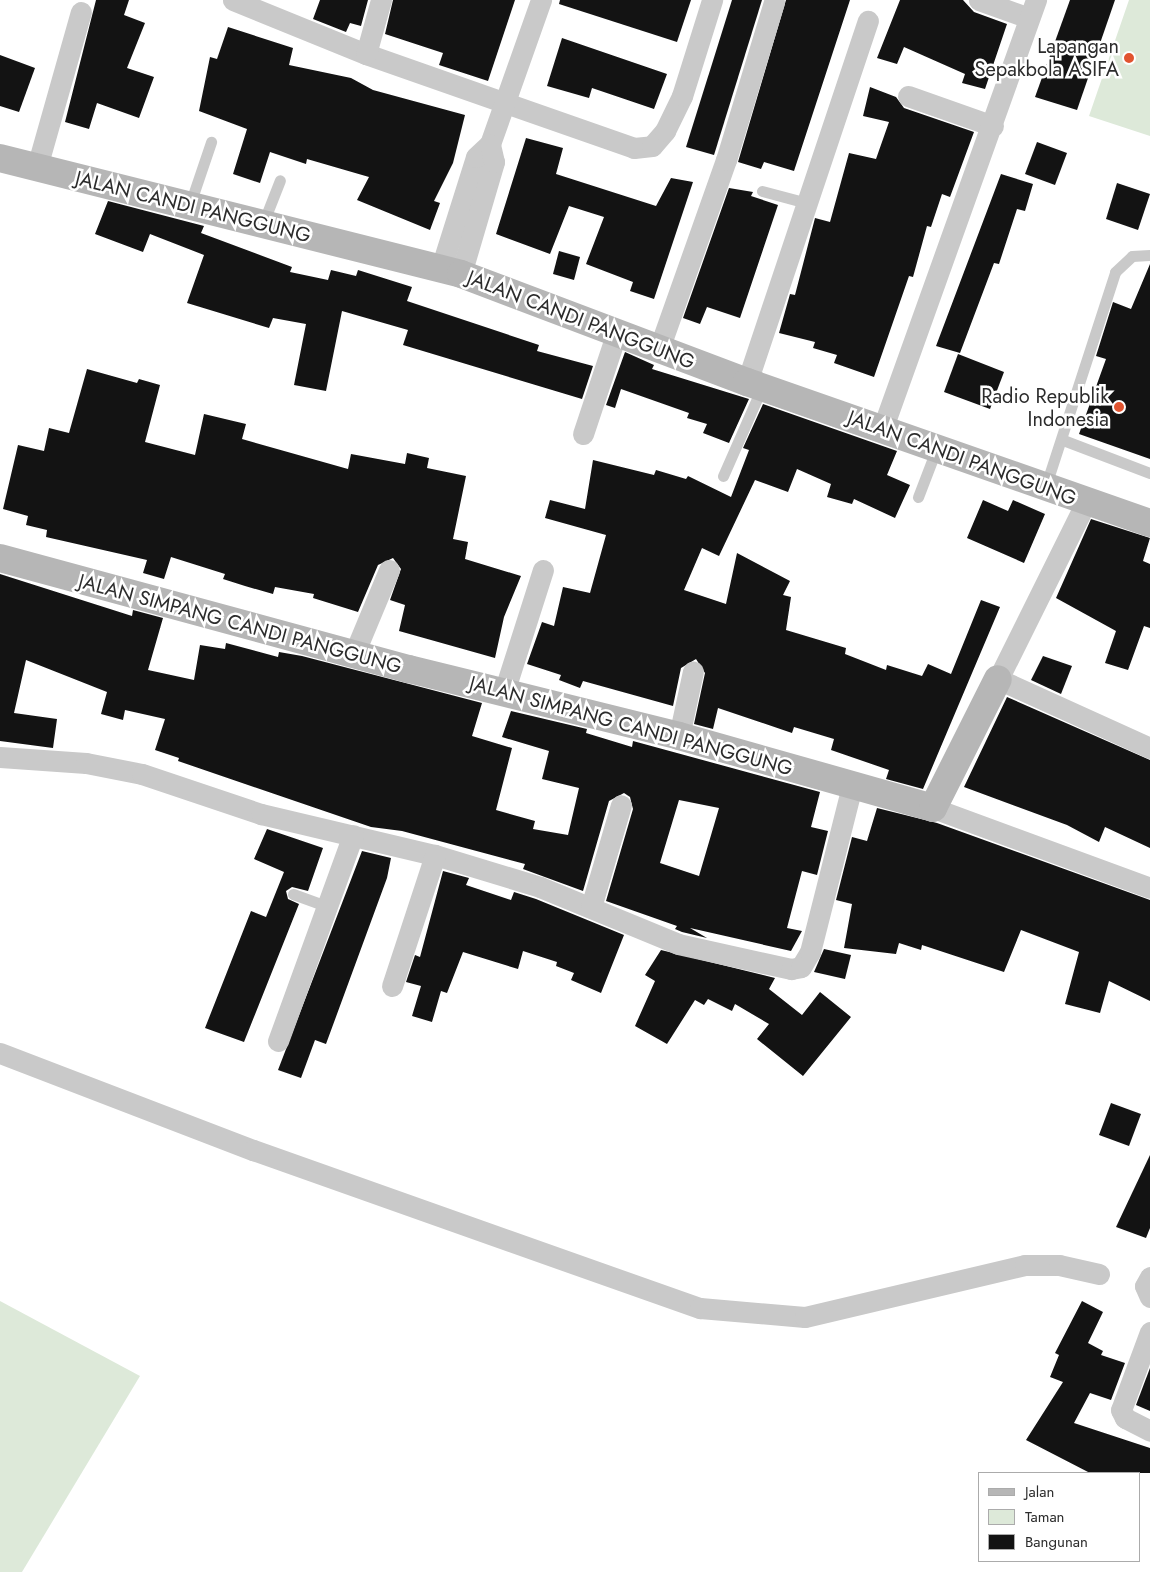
<!DOCTYPE html>
<html>
<head>
<meta charset="utf-8">
<style>
  body { margin:0 }
  #map { position:relative; width:1150px; height:1572px; overflow:hidden; background:#fff; font-family:Jost,sans-serif }
  div>[style] { position:absolute }
  [style*='--x'] { left:calc(var(--x)*1px); top:calc(var(--y)*1px); width:calc(var(--w)*1px); rotate:calc(var(--a)*1deg) }
  .green>* { inset:0; background:#dde9d9 }
  .building>* { inset:0; background:#131313 }
  .lane>* { height:11px; margin:-5.5px; padding:0 5.5px; transform-origin:5.5px; border-radius:5.5px; background:#c9c9c9 }
  .street>* { height:21px; margin:-10.5px; padding:0 10.5px; transform-origin:10.5px; border-radius:10.5px; background:#c9c9c9 }
  .secondary>* { height:28px; margin:-14px; padding:0 14px; transform-origin:14px; border-radius:14px; background:#b6b6b6 }
  .dots>* { width:14px; height:14px; translate:-50% -50%; box-sizing:border-box; border:2px solid #fff; border-radius:50% }
  span { translate:-50% -50%; white-space:nowrap; text-align:center; line-height:1.15; -webkit-text-stroke:5px #fff; paint-order:stroke }
  .poi-label { font-size:20px; color:#2c2c2c }
  .right { translate:-100% -50%; text-align:right }
  .street-label { font-size:20px; color:#2c2c2c }
  .legend { position:absolute; left:978px; top:1472px; width:162px; height:90px; box-sizing:border-box; background:#fff; border:1px solid #ababab; margin:0; padding:6px 9px; list-style:none; font-size:15px; color:#2c2c2c }
  .legend li { display:flex; align-items:center; gap:10px; height:25px }
  .legend b { width:25px; border:1px solid #ababab }
</style>
</head>
<body>
<div id="map">
  <div class="green">
    <div style="clip-path:polygon(1129px 0,1150px 0,1150px 136px,1089px 116px)"></div>
    <div style="clip-path:polygon(0 1301px,140px 1376px,22px 1572px,0 1572px)"></div>
  </div>
  <div class="building">
    <div style="clip-path:polygon(96px 0,129px 0,124px 15px,145px 23px,127px 68px,154px 77px,139px 118px,97px 103px,89px 129px,65px 122px)"></div>
    <div style="clip-path:polygon(320px 0,368px 0,361px 26px,350px 23px,346px 32px,313px 19px)"></div>
    <div style="clip-path:polygon(393px 0,515px 0,488px 81px,439px 65px,443px 53px,385px 34px)"></div>
    <div style="clip-path:polygon(560px 0,691px 0,677px 42px,559px 4px)"></div>
    <div style="clip-path:polygon(732px 0,762px 0,714px 155px,686px 147px)"></div>
    <div style="clip-path:polygon(786px 0,850px 0,794px 171px,764px 162px,761px 169px,738px 162px)"></div>
    <div style="clip-path:polygon(900px 0,963px 0,974px 12px,1007px 24px,985px 89px,962px 83px,965px 74px,904px 47px,897px 64px,877px 58px)"></div>
    <div style="clip-path:polygon(1070px 0,1115px 0,1077px 110px,1035px 97px)"></div>
    <div style="clip-path:polygon(228px 27px,293px 48px,289px 65px,351px 78px,373px 90px,465px 115px,453px 163px,434px 201px,440px 203px,430px 230px,357px 200px,369px 177px,307px 159px,306px 164px,270px 152px,260px 183px,233px 174px,247px 129px,199px 111px,210px 57px,217px 59px)"></div>
    <div style="clip-path:polygon(562px 38px,667px 74px,654px 109px,592px 88px,589px 98px,547px 86px)"></div>
    <div style="clip-path:polygon(0 55px,35px 68px,19px 112px,0 106px)"></div>
    <div style="clip-path:polygon(870px 87px,896px 97px,904px 108px,974px 132px,950px 197px,942px 194px,931px 227px,927px 226px,913px 277px,909px 276px,874px 377px,834px 363px,837px 355px,813px 348px,815px 342px,779px 333px,790px 294px,795px 295px,815px 218px,830px 222px,849px 153px,876px 159px,889px 122px,863px 116px)"></div>
    <div style="clip-path:polygon(526px 138px,563px 148px,556px 174px,656px 206px,671px 178px,693px 182px,654px 299px,630px 291px,633px 282px,586px 264px,604px 217px,569px 206px,550px 254px,496px 234px)"></div>
    <div style="clip-path:polygon(1037px 142px,1067px 153px,1055px 185px,1025px 174px)"></div>
    <div style="clip-path:polygon(1001px 174px,1033px 184px,1025px 211px,1017px 209px,999px 264px,994px 263px,960px 353px,936px 346px)"></div>
    <div style="clip-path:polygon(1117px 183px,1150px 194px,1138px 230px,1106px 219px)"></div>
    <div style="clip-path:polygon(729px 188px,753px 192px,751px 196px,778px 205px,740px 318px,707px 307px,700px 324px,683px 318px)"></div>
    <div style="clip-path:polygon(108px 201px,204px 226px,201px 233px,292px 267px,290px 272px,328px 280px,331px 270px,356px 276px,358px 270px,412px 287px,407px 301px,539px 345px,537px 351px,593px 366px,582px 399px,403px 345px,408px 330px,342px 311px,326px 391px,294px 385px,306px 324px,273px 318px,269px 328px,187px 303px,204px 255px,150px 234px,143px 252px,95px 234px)"></div>
    <div style="clip-path:polygon(559px 251px,580px 257px,574px 280px,553px 274px)"></div>
    <div style="clip-path:polygon(1150px 264px,1150px 459px,1079px 434px,1106px 359px,1096px 356px,1113px 302px,1131px 309px)"></div>
    <div style="clip-path:polygon(625px 352px,654px 365px,652px 369px,749px 399px,729px 443px,703px 433px,707px 424px,687px 418px,689px 413px,621px 389px,615px 408px,606px 405px)"></div>
    <div style="clip-path:polygon(958px 354px,1004px 372px,990px 409px,944px 392px)"></div>
    <div style="clip-path:polygon(87px 369px,137px 383px,139px 379px,160px 385px,145px 442px,195px 455px,204px 414px,246px 424px,242px 439px,348px 469px,351px 454px,405px 464px,407px 453px,429px 458px,427px 468px,466px 476px,453px 539px,468px 542px,465px 559px,521px 576px,504px 617px,495px 658px,399px 631px,405px 605px,390px 600px,401px 569px,393px 558px,378px 565px,358px 612px,313px 598px,314px 594px,275px 587px,273px 594px,245px 586px,223px 579px,225px 574px,171px 557px,164px 579px,143px 573px,147px 560px,46px 537px,47px 530px,26px 525px,28px 516px,3px 509px,18px 445px,44px 451px,49px 428px,69px 433px)"></div>
    <div style="clip-path:polygon(763px 404px,897px 451px,887px 475px,910px 485px,895px 518px,854px 499px,852px 504px,827px 497px,831px 484px,797px 469px,788px 492px,755px 480px,719px 556px,702px 548px,684px 590px,726px 604px,737px 553px,790px 581px,783px 595px,791px 597px,786px 630px,846px 648px,845px 654px,886px 670px,887px 665px,922px 676px,928px 664px,951px 674px,981px 600px,1000px 607px,923px 789px,886px 779px,889px 770px,831px 750px,834px 739px,794px 727px,792px 733px,718px 708px,713px 729px,694px 724px,705px 673px,696px 659px,681px 668px,673px 706px,583px 681px,580px 688px,559px 680px,561px 675px,527px 664px,542px 622px,554px 626px,563px 587px,590px 593px,606px 535px,545px 518px,550px 500px,585px 509px,593px 460px,654px 475px,656px 470px,686px 479px,688px 476px,731px 497px,749px 450px,743px 448px)"></div>
    <div style="clip-path:polygon(983px 500px,1008px 511px,1013px 500px,1045px 514px,1024px 563px,967px 538px)"></div>
    <div style="clip-path:polygon(1091px 519px,1150px 538px,1143px 561px,1150px 564px,1150px 628px,1144px 626px,1128px 670px,1105px 663px,1116px 631px,1056px 598px)"></div>
    <div style="clip-path:polygon(evenodd,0 574px,132px 616px,133px 610px,163px 618px,148px 670px,194px 680px,200px 645px,225px 649px,226px 643px,278px 657px,279px 652px,302px 656px,482px 703px,472px 736px,512px 748px,496px 810px,535px 821px,533px 829px,568px 835px,579px 788px,542px 779px,549px 751px,502px 737px,511px 711px,587px 729px,586px 733px,632px 747px,633px 741px,820px 792px,811px 827px,828px 831px,817px 875px,802px 871px,787px 928px,802px 931px,791px 951px,690px 928px,707px 938px,682px 932px,675px 929px,677px 926px,606px 901px,633px 809px,630px 797px,624px 793px,609px 801px,583px 891px,523px 869px,525px 864px,402px 831px,371px 827px,178px 761px,179px 758px,155px 750px,165px 719px,125px 710px,123px 720px,101px 714px,107px 692px,26px 660px,14px 713px,57px 719px,53px 748px,0 741px,0 574px,679px 800px,719px 808px,699px 876px,660px 863px,679px 800px)"></div>
    <div style="clip-path:polygon(1043px 656px,1072px 666px,1061px 694px,1031px 680px)"></div>
    <div style="clip-path:polygon(1007px 697px,1150px 760px,1150px 848px,1105px 827px,1099px 842px,1067px 825px,964px 787px)"></div>
    <div style="clip-path:polygon(877px 808px,937px 823px,1150px 900px,1150px 1001px,1109px 981px,1100px 1013px,1065px 1004px,1079px 952px,1021px 930px,1004px 972px,922px 945px,921px 950px,899px 943px,896px 954px,844px 948px,852px 904px,836px 900px,852px 837px,867px 841px)"></div>
    <div style="clip-path:polygon(267px 829px,323px 848px,308px 891px,292px 887px,286px 891px,288px 899px,299px 904px,244px 1042px,205px 1028px,251px 911px,266px 917px,284px 872px,254px 859px)"></div>
    <div style="clip-path:polygon(362px 851px,391px 858px,387px 878px,326px 1044px,315px 1040px,301px 1078px,278px 1070px)"></div>
    <div style="clip-path:polygon(443px 871px,469px 878px,466px 885px,511px 900px,514px 892px,536px 899px,624px 935px,601px 993px,571px 980px,574px 973px,556px 966px,557px 962px,523px 951px,518px 969px,463px 952px,447px 993px,441px 991px,432px 1022px,412px 1016px,421px 986px,406px 982px,415px 955px,420px 957px)"></div>
    <div style="clip-path:polygon(824px 949px,851px 955px,845px 979px,814px 972px)"></div>
    <div style="clip-path:polygon(661px 950px,775px 978px,769px 989px,802px 1015px,820px 992px,851px 1017px,803px 1076px,757px 1039px,769px 1024px,735px 1004px,732px 1011px,708px 999px,704px 1005px,695px 1000px,667px 1044px,635px 1026px,655px 981px,645px 975px)"></div>
    <div style="clip-path:polygon(1111px 1103px,1141px 1114px,1129px 1146px,1099px 1135px)"></div>
    <div style="clip-path:polygon(1150px 1155px,1150px 1228px,1146px 1238px,1116px 1227px)"></div>
    <div style="clip-path:polygon(1082px 1301px,1103px 1312px,1088px 1343px,1103px 1351px,1101px 1355px,1125px 1363px,1111px 1400px,1090px 1393px,1074px 1423px,1150px 1448px,1150px 1473px,1090px 1473px,1026px 1440px,1063px 1382px,1050px 1377px,1059px 1355px,1055px 1353px)"></div>
    <div style="clip-path:polygon(1150px 1368px,1150px 1411px,1136px 1405px)"></div>
  </div>
  <div class="lane">
    <div style="--x:762;--y:191;--w:47;--a:14.9"></div>
    <div style="--x:189;--y:207;--w:69;--a:-71.3"></div>
    <div style="--x:262;--y:226;--w:49;--a:-68.6"></div>
    <div style="--x:1063;--y:440;--w:93;--a:20.8"></div>
    <div style="--x:723;--y:476;--w:97;--a:-66.3"></div>
    <div style="--x:1045;--y:488;--w:227;--a:-72"></div>
    <div style="--x:1115;--y:272;--w:23;--a:-43"></div>
    <div style="--x:1132;--y:256;--w:18;--a:-3"></div>
    <div style="--x:918;--y:497;--w:50;--a:-69"></div>
    <div style="--x:293;--y:894;--w:33;--a:20"></div>
  </div>
  <div class="street">
    <div style="--x:233;--y:0;--w:144;--a:22.1"></div>
    <div style="--x:366;--y:54;--w:284;--a:19.3"></div>
    <div style="--x:634;--y:148;--w:18;--a:-6"></div>
    <div style="--x:652;--y:146;--w:20;--a:-49"></div>
    <div style="--x:665;--y:131;--w:39;--a:-64"></div>
    <div style="--x:682;--y:96;--w:101;--a:-72.6"></div>
    <div style="--x:979;--y:0;--w:53;--a:19.8"></div>
    <div style="--x:366;--y:54;--w:56;--a:-74.5"></div>
    <div style="--x:908;--y:96;--w:90;--a:19.4"></div>
    <div style="--x:37;--y:167;--w:161;--a:-74.2"></div>
    <div style="--x:441;--y:268;--w:116;--a:-72.5"></div>
    <div style="--x:476;--y:157;--w:19;--a:-43"></div>
    <div style="--x:490;--y:144;--w:153;--a:-70.5"></div>
    <div style="--x:461;--y:274;--w:117;--a:-73.6"></div>
    <div style="--x:494;--y:162;--w:18;--a:-103"></div>
    <div style="--x:659;--y:349;--w:201;--a:-70.5"></div>
    <div style="--x:726;--y:160;--w:165;--a:-73.1"></div>
    <div style="--x:747;--y:382;--w:381;--a:-71.5"></div>
    <div style="--x:882;--y:430;--w:457;--a:-70.3"></div>
    <div style="--x:583;--y:434;--w:108;--a:-71.6"></div>
    <div style="--x:1086;--y:502;--w:198;--a:116.4"></div>
    <div style="--x:998;--y:679;--w:167;--a:24.4"></div>
    <div style="--x:354;--y:654;--w:91;--a:-67.4"></div>
    <div style="--x:504;--y:692;--w:128;--a:-72.3"></div>
    <div style="--x:679;--y:736;--w:66;--a:-77.8"></div>
    <div style="--x:0;--y:757;--w:86;--a:4"></div>
    <div style="--x:86;--y:763;--w:57;--a:11.1"></div>
    <div style="--x:142;--y:774;--w:126;--a:18.6"></div>
    <div style="--x:261;--y:814;--w:179;--a:13.3"></div>
    <div style="--x:435;--y:855;--w:110;--a:16.9"></div>
    <div style="--x:540;--y:887;--w:149;--a:22.4"></div>
    <div style="--x:678;--y:944;--w:116;--a:12.5"></div>
    <div style="--x:791;--y:969;--w:10;--a:-11"></div>
    <div style="--x:801;--y:967;--w:17;--a:-59"></div>
    <div style="--x:810;--y:952;--w:171;--a:-75.8"></div>
    <div style="--x:933;--y:808;--w:231;--a:20.2"></div>
    <div style="--x:591;--y:907;--w:106;--a:-73.6"></div>
    <div style="--x:392;--y:986;--w:138;--a:-71.8"></div>
    <div style="--x:278;--y:1041;--w:219;--a:-70"></div>
    <div style="--x:0;--y:1053;--w:271;--a:21"></div>
    <div style="--x:253;--y:1150;--w:474;--a:19.5"></div>
    <div style="--x:700;--y:1308;--w:105;--a:4.9"></div>
    <div style="--x:805;--y:1317;--w:226;--a:-13.3"></div>
    <div style="--x:1025;--y:1265;--w:34;--a:0"></div>
    <div style="--x:1059;--y:1265;--w:41;--a:12.7"></div>
    <div style="--x:1150;--y:1277;--w:10;--a:119"></div>
    <div style="--x:1145;--y:1286;--w:12;--a:66"></div>
    <div style="--x:1150;--y:1332;--w:83;--a:110.4"></div>
    <div style="--x:1121;--y:1410;--w:9;--a:63"></div>
    <div style="--x:1125;--y:1418;--w:28;--a:27"></div>
  </div>
  <div class="secondary">
    <div style="--x:0;--y:158;--w:475;--a:14.1"></div>
    <div style="--x:461;--y:274;--w:306;--a:20.7"></div>
    <div style="--x:747;--y:382;--w:427;--a:19.3"></div>
    <div style="--x:0;--y:558;--w:424;--a:15.2"></div>
    <div style="--x:409;--y:669;--w:278;--a:13.9"></div>
    <div style="--x:679;--y:736;--w:264;--a:15.8"></div>
    <div style="--x:933;--y:808;--w:144;--a:-63.3"></div>
  </div>
  <div class="dots">
    <div style="left:1129px;top:58px;background:#e15430"></div>
    <div style="left:1119px;top:407px;background:#e15430"></div>
  </div>
  <div class="poi-label">
    <span class="right" style="left:1119px;top:58px">Lapangan<br>Sepakbola ASIFA</span>
    <span class="right" style="left:1109px;top:408px">Radio Republik<br>Indonesia</span>
  </div>
  <div class="street-label">
    <span style="left:193px;top:207px;rotate:14deg">JALAN CANDI PANGGUNG</span>
    <span style="left:581px;top:320px;rotate:21deg">JALAN CANDI PANGGUNG</span>
    <span style="left:962px;top:458px;rotate:20deg">JALAN CANDI PANGGUNG</span>
    <span style="left:240px;top:624px;rotate:15deg">JALAN SIMPANG CANDI PANGGUNG</span>
    <span style="left:631px;top:726px;rotate:15deg">JALAN SIMPANG CANDI PANGGUNG</span>
  </div>
  <ul class="legend">
  <li><b style="height:6px;background:#b6b6b6"></b>Jalan</li>
  <li><b style="height:14px;background:#dde9d9"></b>Taman</li>
  <li><b style="height:14px;background:#131313"></b>Bangunan</li>
  </ul>
</div>
</body>
</html>
